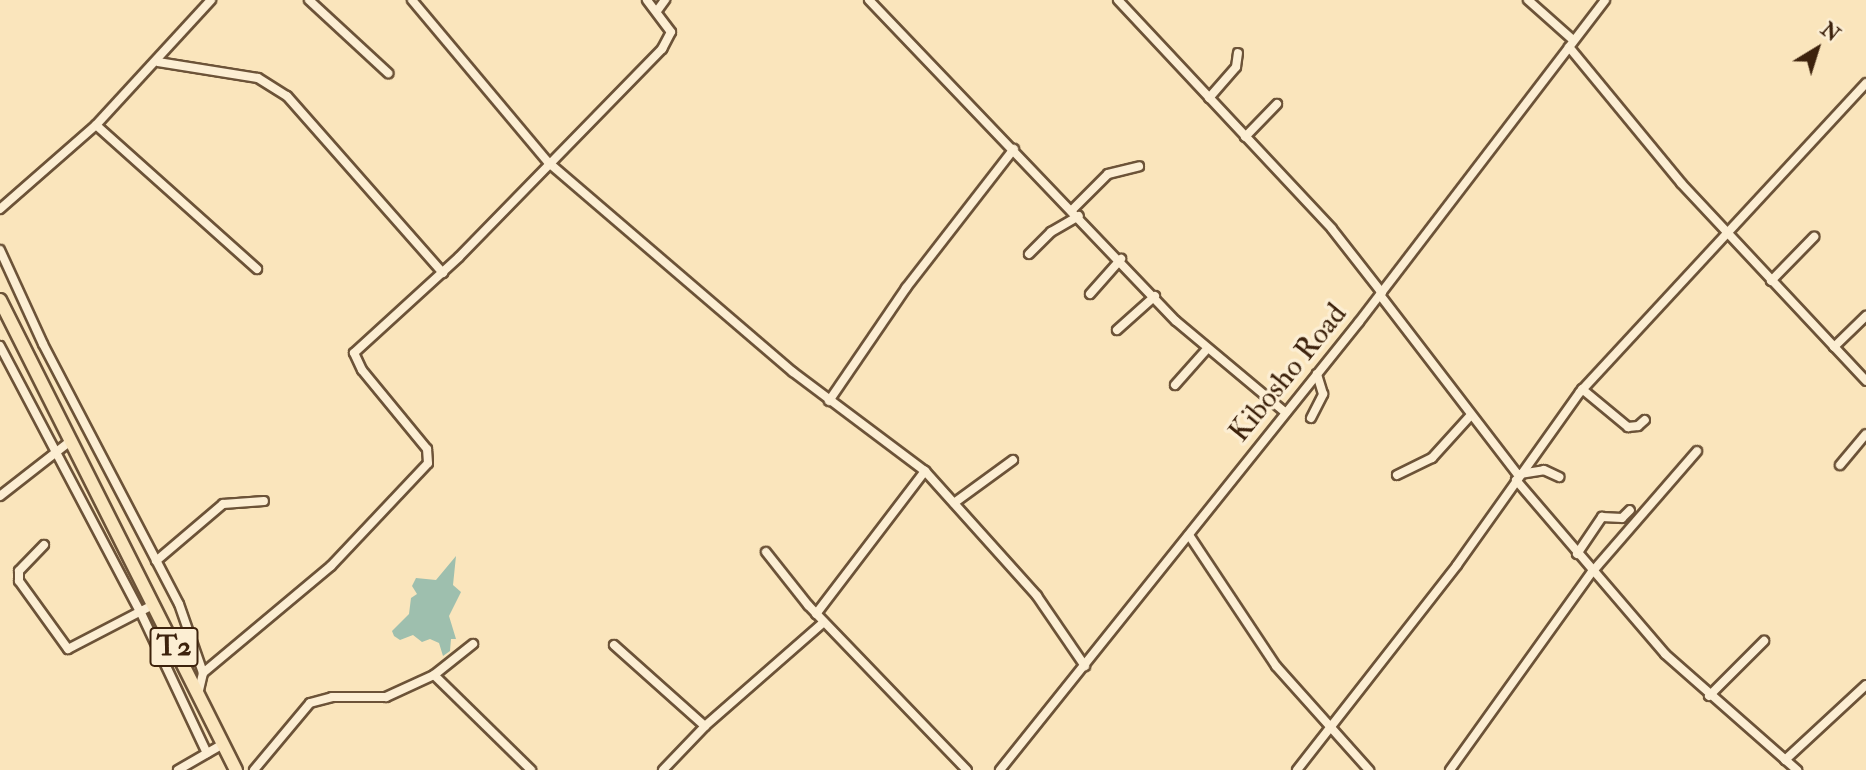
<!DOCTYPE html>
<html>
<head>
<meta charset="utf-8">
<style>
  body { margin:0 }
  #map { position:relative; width:1866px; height:770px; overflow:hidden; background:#fae5bc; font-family:"IM FELL Double Pica",serif }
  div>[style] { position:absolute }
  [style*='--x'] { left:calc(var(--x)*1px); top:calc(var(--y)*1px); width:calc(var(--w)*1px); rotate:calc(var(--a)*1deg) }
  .water>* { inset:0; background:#9ebfae }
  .roads { filter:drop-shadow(2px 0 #6c5338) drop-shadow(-2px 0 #6c5338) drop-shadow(0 2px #6c5338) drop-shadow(0 -2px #6c5338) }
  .minor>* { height:8px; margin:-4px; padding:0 4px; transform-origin:4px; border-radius:4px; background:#fceed3 }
  .highway>* { height:12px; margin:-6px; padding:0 6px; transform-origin:6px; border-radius:6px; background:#fae5bc }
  span { translate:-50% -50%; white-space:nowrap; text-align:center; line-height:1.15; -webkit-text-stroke:7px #fceed3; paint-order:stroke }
  .shield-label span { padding:2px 5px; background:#fceed3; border:2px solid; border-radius:5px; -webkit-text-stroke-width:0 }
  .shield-label { font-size:28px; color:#3d220c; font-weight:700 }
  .street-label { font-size:30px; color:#3d220c }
  .north { position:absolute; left:1782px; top:14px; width:70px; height:70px; -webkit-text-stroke:5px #fceed3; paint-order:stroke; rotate:38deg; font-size:19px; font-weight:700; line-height:28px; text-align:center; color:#3d220c }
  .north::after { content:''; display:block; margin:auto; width:24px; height:32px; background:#3d220c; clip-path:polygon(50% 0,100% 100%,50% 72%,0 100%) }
</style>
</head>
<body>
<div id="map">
  <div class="water">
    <div style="clip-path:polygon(456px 556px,453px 585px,461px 592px,449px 616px,456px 639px,451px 639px,450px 651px,443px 656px,439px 643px,430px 639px,422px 642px,413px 635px,400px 640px,394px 636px,392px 631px,409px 614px,411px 598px,417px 594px,412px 586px,416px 578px,436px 580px)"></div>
  </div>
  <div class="roads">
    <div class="minor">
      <div style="--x:309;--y:0;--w:108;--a:42.7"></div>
      <div style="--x:412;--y:0;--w:213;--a:50"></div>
      <div style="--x:549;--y:163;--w:321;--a:40.6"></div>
      <div style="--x:793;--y:372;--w:165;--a:36.9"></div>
      <div style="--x:925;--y:471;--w:168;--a:48.1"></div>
      <div style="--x:1037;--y:596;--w:85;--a:55.6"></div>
      <div style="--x:869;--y:0;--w:444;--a:46.3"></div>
      <div style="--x:1176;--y:321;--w:143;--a:39.9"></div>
      <div style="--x:1118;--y:0;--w:313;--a:46.9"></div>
      <div style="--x:1332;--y:229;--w:81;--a:52"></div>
      <div style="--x:1528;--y:0;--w:60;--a:41.6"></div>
      <div style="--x:657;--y:11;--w:14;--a:-54"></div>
      <div style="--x:1569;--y:47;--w:176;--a:50.5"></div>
      <div style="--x:1681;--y:183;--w:271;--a:46.9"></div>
      <div style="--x:158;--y:62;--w:101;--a:9.1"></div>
      <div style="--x:258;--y:78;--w:34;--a:32"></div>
      <div style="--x:287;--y:96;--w:236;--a:48.6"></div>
      <div style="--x:1209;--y:98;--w:41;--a:-48.9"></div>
      <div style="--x:1236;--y:67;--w:14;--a:-82"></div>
      <div style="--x:96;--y:125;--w:216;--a:41.8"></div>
      <div style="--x:1245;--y:137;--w:46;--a:-45.9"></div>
      <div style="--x:0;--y:209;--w:128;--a:-41.2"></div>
      <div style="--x:96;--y:125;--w:170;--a:-47.4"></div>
      <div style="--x:1073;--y:209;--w:49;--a:-45"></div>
      <div style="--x:1108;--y:174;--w:32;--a:-14"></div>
      <div style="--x:0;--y:250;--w:103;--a:65.4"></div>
      <div style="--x:43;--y:344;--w:293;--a:62.4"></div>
      <div style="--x:179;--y:604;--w:73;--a:70.8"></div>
      <div style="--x:203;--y:673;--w:22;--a:103"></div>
      <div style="--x:1029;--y:254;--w:31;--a:-45"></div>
      <div style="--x:1051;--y:232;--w:32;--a:-30"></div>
      <div style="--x:1771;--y:281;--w:62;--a:-45.7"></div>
      <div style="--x:1090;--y:294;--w:47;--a:-48.5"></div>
      <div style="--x:1380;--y:295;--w:228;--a:52.5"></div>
      <div style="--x:1117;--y:330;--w:51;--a:-41.8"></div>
      <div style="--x:0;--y:346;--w:302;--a:62.2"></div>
      <div style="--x:141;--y:613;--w:155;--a:64.8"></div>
      <div style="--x:1834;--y:347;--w:45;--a:-44.1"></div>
      <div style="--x:1175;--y:385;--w:48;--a:-48.4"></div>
      <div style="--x:1582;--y:389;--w:60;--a:39.6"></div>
      <div style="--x:1628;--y:427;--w:10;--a:-6"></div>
      <div style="--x:1638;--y:426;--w:9;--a:-41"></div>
      <div style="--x:829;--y:401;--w:137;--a:-55.7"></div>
      <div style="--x:906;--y:288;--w:176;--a:-52.2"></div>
      <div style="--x:1311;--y:418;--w:27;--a:-63"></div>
      <div style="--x:1323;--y:394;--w:21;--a:-107"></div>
      <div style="--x:1840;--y:465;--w:40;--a:-50"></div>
      <div style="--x:1520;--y:474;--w:24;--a:-9"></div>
      <div style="--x:1544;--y:470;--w:17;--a:25"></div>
      <div style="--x:1397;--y:475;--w:39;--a:-26"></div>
      <div style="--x:1432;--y:458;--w:58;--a:-47.8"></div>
      <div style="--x:1516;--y:480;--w:229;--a:49.4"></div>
      <div style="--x:1665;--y:654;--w:176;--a:41.3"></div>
      <div style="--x:0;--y:496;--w:88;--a:-38"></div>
      <div style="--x:954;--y:503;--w:73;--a:-36.1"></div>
      <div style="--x:1189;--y:535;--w:157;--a:56.4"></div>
      <div style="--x:1276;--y:666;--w:140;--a:48.2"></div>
      <div style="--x:44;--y:545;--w:36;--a:134"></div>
      <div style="--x:19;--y:571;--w:10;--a:90"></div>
      <div style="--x:19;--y:581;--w:84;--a:54.2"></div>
      <div style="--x:68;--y:649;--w:96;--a:-27.4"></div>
      <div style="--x:766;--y:552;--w:68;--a:51.6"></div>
      <div style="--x:808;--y:605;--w:229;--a:46.1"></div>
      <div style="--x:1577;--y:554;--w:45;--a:-56"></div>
      <div style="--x:1602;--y:517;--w:20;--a:3"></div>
      <div style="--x:1622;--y:518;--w:11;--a:-45"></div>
      <div style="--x:156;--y:561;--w:88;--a:-40.4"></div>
      <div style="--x:223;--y:504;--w:41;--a:-4.2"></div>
      <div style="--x:816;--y:614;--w:180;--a:-52.7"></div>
      <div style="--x:614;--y:645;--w:122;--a:41.7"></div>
      <div style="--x:203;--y:673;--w:167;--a:-39.9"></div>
      <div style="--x:331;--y:566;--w:141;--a:-46.7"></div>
      <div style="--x:428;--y:463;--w:14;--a:-94"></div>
      <div style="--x:427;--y:449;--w:102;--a:-129.4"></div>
      <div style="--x:362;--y:370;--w:19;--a:-115"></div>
      <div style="--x:354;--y:353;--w:142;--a:-42.4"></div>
      <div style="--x:459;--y:257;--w:291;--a:-45.7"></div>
      <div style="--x:662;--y:49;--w:19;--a:-62"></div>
      <div style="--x:671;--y:32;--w:40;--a:-127"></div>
      <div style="--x:434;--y:675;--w:136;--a:44.4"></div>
      <div style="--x:1709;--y:696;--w:78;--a:-45"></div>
      <div style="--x:1785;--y:760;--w:110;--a:-42.8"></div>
      <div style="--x:178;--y:770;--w:52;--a:-30"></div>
      <div style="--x:254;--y:770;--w:87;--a:-50.1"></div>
      <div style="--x:310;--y:703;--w:23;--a:-15"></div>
      <div style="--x:332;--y:697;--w:54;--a:0"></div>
      <div style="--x:386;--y:697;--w:53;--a:-24.6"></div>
      <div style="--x:434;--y:675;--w:50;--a:-38.5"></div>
      <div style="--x:663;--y:770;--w:61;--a:-46.3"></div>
      <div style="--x:705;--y:726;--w:158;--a:-41.2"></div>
      <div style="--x:1000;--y:770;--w:574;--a:-51.29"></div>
      <div style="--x:1359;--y:322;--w:405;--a:-52.6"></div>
      <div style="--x:1297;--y:770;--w:260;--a:-52"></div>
      <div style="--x:1457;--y:565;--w:212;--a:-54.6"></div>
      <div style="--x:1580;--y:392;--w:421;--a:-47.2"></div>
      <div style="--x:1450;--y:770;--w:244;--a:-54.4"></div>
      <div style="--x:1592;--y:572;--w:160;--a:-49"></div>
    </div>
    <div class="highway">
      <div style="--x:0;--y:300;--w:526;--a:63.34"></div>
    </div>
  </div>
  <div class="shield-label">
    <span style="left:174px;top:647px">T2</span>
  </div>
  <div class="street-label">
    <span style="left:1288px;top:373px;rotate:-51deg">Kibosho Road</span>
  </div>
  <div class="north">N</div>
</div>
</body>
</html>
